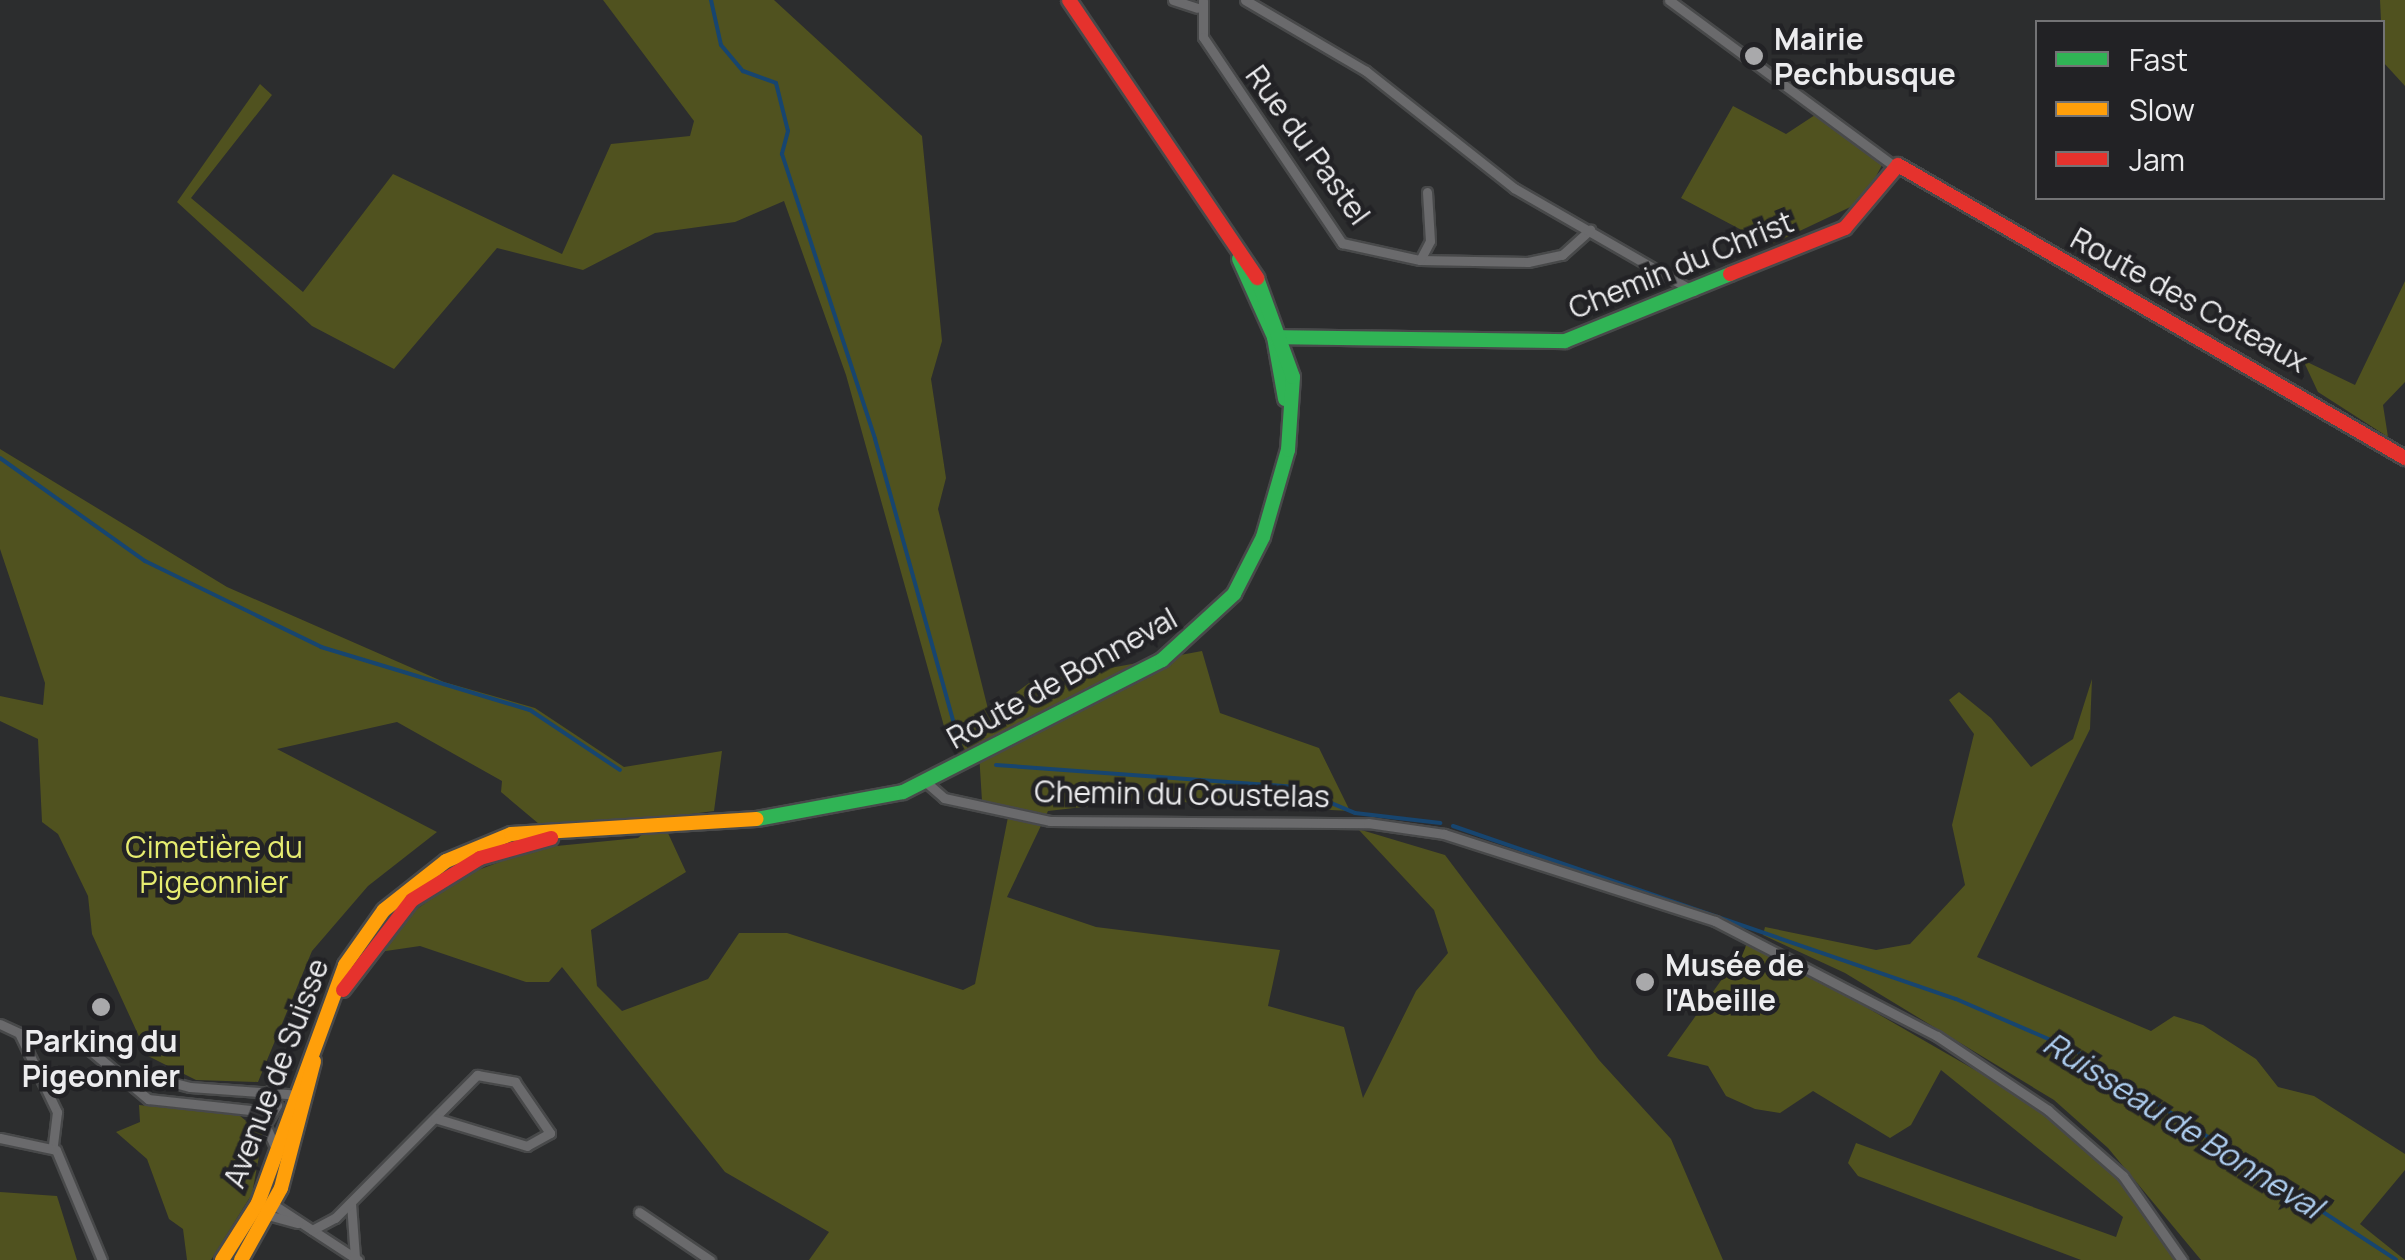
<!DOCTYPE html>
<html>
<head>
<meta charset="utf-8">
<style>
  body { margin:0 }
  #map { position:relative; width:2405px; height:1260px; overflow:hidden; background:#2c2d2e; font-family:Manrope,sans-serif }
  div>[style] { position:absolute }
  [style*='--x'] { left:calc(var(--x)*1px); top:calc(var(--y)*1px); width:calc(var(--w)*1px); rotate:calc(var(--a)*1deg) }
  .green>* { inset:0; background:#50521f }
  .stream>* { height:4px; margin:-2px; padding:0 2px; transform-origin:2px; border-radius:2px; background:#17456f }
  .roads { filter:drop-shadow(2px 0 #48494a) drop-shadow(-2px 0 #48494a) drop-shadow(0 2px #48494a) drop-shadow(0 -2px #48494a) }
  .street>* { height:9px; margin:-4.5px; padding:0 4.5px; transform-origin:4.5px; border-radius:4.5px; background:#6a6a6c }
  .fast>* { height:14px; margin:-7px; padding:0 7px; transform-origin:7px; border-radius:7px; background:#30b455 }
  .slow>* { height:14px; margin:-7px; padding:0 7px; transform-origin:7px; border-radius:7px; background:#ff9f0a }
  .jam>* { height:14px; margin:-7px; padding:0 7px; transform-origin:7px; border-radius:7px; background:#e5322d }
  .dots>* { width:28px; height:28px; translate:-50% -50%; box-sizing:border-box; border:5px solid #222225; border-radius:50% }
  span { translate:-50% -50%; white-space:nowrap; text-align:center; line-height:1.15; -webkit-text-stroke:9px #222225; paint-order:stroke }
  .poi-label { font-size:30px; color:#ececee; font-weight:700 }
  .left { translate:0 -50%; text-align:left }
  .street-label { font-size:30px; color:#ececee }
  .park-label { font-size:30px; color:#e6ec70 }
  .water-label { font-size:32px; color:#adcdef; font-style:italic }
  .legend { position:absolute; left:2035px; top:20px; width:350px; height:180px; box-sizing:border-box; background:#222225; border:2px solid #737375; margin:0; padding:12px 18px; list-style:none; font-size:30px; color:#ececee }
  .legend li { display:flex; align-items:center; gap:20px; height:50px }
  .legend b { width:50px; border:2px solid #737375 }
</style>
</head>
<body>
<div id="map">
  <div class="green">
    <div style="clip-path:polygon(603px 0,774px 0,922px 136px,942px 341px,931px 379px,946px 478px,938px 509px,989px 713px,1029px 683px,1202px 651px,1220px 713px,1319px 748px,1350px 811px,1144px 800px,1048px 811px,1007px 897px,1096px 927px,1280px 950px,1268px 1006px,1344px 1027px,1363px 1098px,1416px 991px,1448px 953px,1434px 910px,1358px 829px,1445px 855px,1599px 1060px,1671px 1139px,1723px 1260px,809px 1260px,829px 1232px,725px 1172px,562px 967px,549px 982px,526px 982px,420px 946px,379px 952px,411px 913px,465px 875px,536px 848px,638px 838px,659px 819px,539px 824px,501px 792px,502px 781px,397px 722px,277px 749px,437px 832px,368px 886px,312px 951px,258px 1082px,196px 1080px,148px 1056px,92px 934px,88px 896px,58px 834px,42px 822px,38px 739px,0 721px,0 696px,43px 705px,45px 683px,0 549px,0 449px,227px 587px,444px 682px,535px 708px,624px 767px,722px 751px,714px 811px,661px 818px,686px 872px,591px 930px,597px 986px,622px 1011px,708px 979px,739px 933px,787px 933px,963px 990px,975px 984px,1009px 812px,982px 801px,979px 753px,957px 753px,947px 737px,846px 375px,784px 201px,735px 222px,655px 233px,583px 270px,497px 248px,394px 369px,312px 326px,177px 202px,260px 84px,272px 95px,191px 198px,303px 292px,393px 174px,562px 254px,611px 144px,690px 136px,694px 121px)"></div>
    <div style="clip-path:polygon(2380px 0,2405px 0,2405px 86px,2383px 62px)"></div>
    <div style="clip-path:polygon(1733px 106px,1786px 134px,1815px 115px,1849px 138px,1882px 165px,1863px 201px,1770px 245px,1681px 198px)"></div>
    <div style="clip-path:polygon(2405px 281px,2405px 382px,2383px 405px,2388px 437px,2318px 392px,2303px 360px,2355px 385px)"></div>
    <div style="clip-path:polygon(2092px 679px,2090px 729px,1977px 957px,2151px 1031px,2174px 1016px,2203px 1025px,2256px 1059px,2278px 1087px,2314px 1096px,2405px 1154px,2405px 1170px,2360px 1224px,2405px 1260px,2201px 1260px,2108px 1148px,2054px 1100px,1845px 973px,1763px 935px,1765px 927px,1876px 950px,1910px 944px,1965px 885px,1952px 825px,1974px 734px,1949px 700px,1959px 692px,1991px 718px,2031px 767px,2073px 739px)"></div>
    <div style="clip-path:polygon(1750px 940px,2046px 1111px,2133px 1195px,2176px 1260px,2081px 1260px,1858px 1176px,1848px 1163px,1856px 1143px,2116px 1237px,2123px 1217px,1941px 1070px,1911px 1125px,1890px 1138px,1813px 1091px,1780px 1113px,1755px 1109px,1726px 1096px,1708px 1066px,1667px 1056px)"></div>
    <div style="clip-path:polygon(139px 1105px,239px 1115px,263px 1135px,252px 1194px,211px 1260px,187px 1260px,183px 1229px,169px 1219px,147px 1159px,116px 1132px,140px 1122px)"></div>
    <div style="clip-path:polygon(0 1192px,57px 1196px,77px 1260px,0 1260px)"></div>
  </div>
  <div class="stream">
    <div style="--x:711;--y:0;--w:46;--a:77.5"></div>
    <div style="--x:721;--y:45;--w:34;--a:50"></div>
    <div style="--x:743;--y:71;--w:35;--a:20"></div>
    <div style="--x:776;--y:83;--w:49;--a:76"></div>
    <div style="--x:788;--y:131;--w:24;--a:105"></div>
    <div style="--x:782;--y:154;--w:300;--a:71.9"></div>
    <div style="--x:875;--y:439;--w:322;--a:74.5"></div>
    <div style="--x:0;--y:458;--w:178;--a:35.4"></div>
    <div style="--x:145;--y:561;--w:196;--a:26"></div>
    <div style="--x:321;--y:647;--w:218;--a:16.8"></div>
    <div style="--x:530;--y:710;--w:108;--a:33.7"></div>
    <div style="--x:996;--y:765;--w:298;--a:4.2"></div>
    <div style="--x:1293;--y:787;--w:67;--a:22.8"></div>
    <div style="--x:1355;--y:813;--w:86;--a:6.7"></div>
    <div style="--x:1453;--y:826;--w:532;--a:18.98"></div>
    <div style="--x:1956;--y:999;--w:131;--a:23.4"></div>
    <div style="--x:2076;--y:1051;--w:382;--a:33.1"></div>
  </div>
  <div class="roads">
    <div class="street">
      <div style="--x:1173;--y:0;--w:25;--a:18"></div>
      <div style="--x:1203;--y:0;--w:37;--a:90"></div>
      <div style="--x:1203;--y:37;--w:249;--a:56"></div>
      <div style="--x:1342;--y:243;--w:80;--a:12.3"></div>
      <div style="--x:1420;--y:260;--w:108;--a:1.1"></div>
      <div style="--x:1528;--y:262;--w:35;--a:-12"></div>
      <div style="--x:1562;--y:255;--w:38;--a:-42"></div>
      <div style="--x:1245;--y:0;--w:140;--a:30.4"></div>
      <div style="--x:1366;--y:71;--w:189;--a:38.3"></div>
      <div style="--x:1514;--y:188;--w:207;--a:29.9"></div>
      <div style="--x:1669;--y:0;--w:280;--a:36.4"></div>
      <div style="--x:1420;--y:260;--w:21;--a:-62"></div>
      <div style="--x:1430;--y:241;--w:49;--a:-93.5"></div>
      <div style="--x:927;--y:783;--w:23;--a:41"></div>
      <div style="--x:944;--y:798;--w:108;--a:12.2"></div>
      <div style="--x:1050;--y:821;--w:318;--a:0.4"></div>
      <div style="--x:1368;--y:823;--w:77;--a:8.2"></div>
      <div style="--x:1444;--y:834;--w:285;--a:17.8"></div>
      <div style="--x:1715;--y:921;--w:250;--a:27.4"></div>
      <div style="--x:1937;--y:1036;--w:133;--a:33.7"></div>
      <div style="--x:2048;--y:1110;--w:100;--a:41.3"></div>
      <div style="--x:2123;--y:1176;--w:103;--a:54.9"></div>
      <div style="--x:0;--y:1024;--w:21;--a:25"></div>
      <div style="--x:19;--y:1033;--w:88;--a:64.3"></div>
      <div style="--x:57;--y:1112;--w:35;--a:97"></div>
      <div style="--x:91;--y:1051;--w:75;--a:40.1"></div>
      <div style="--x:148;--y:1099;--w:112;--a:6.2"></div>
      <div style="--x:259;--y:1111;--w:39;--a:66"></div>
      <div style="--x:119;--y:1081;--w:20;--a:-24"></div>
      <div style="--x:137;--y:1073;--w:55;--a:14.8"></div>
      <div style="--x:190;--y:1087;--w:111;--a:4.1"></div>
      <div style="--x:268;--y:1120;--w:17;--a:-59"></div>
      <div style="--x:277;--y:1105;--w:16;--a:-117"></div>
      <div style="--x:0;--y:1138;--w:57;--a:12.1"></div>
      <div style="--x:56;--y:1150;--w:119;--a:67.3"></div>
      <div style="--x:271;--y:1203;--w:104;--a:33.2"></div>
      <div style="--x:351;--y:1203;--w:55;--a:85.8"></div>
      <div style="--x:639;--y:1212;--w:86;--a:34.1"></div>
      <div style="--x:264;--y:1214;--w:35;--a:15"></div>
      <div style="--x:312;--y:1230;--w:26;--a:-28"></div>
      <div style="--x:335;--y:1218;--w:202;--a:-45.2"></div>
      <div style="--x:477;--y:1075;--w:39;--a:10"></div>
      <div style="--x:515;--y:1082;--w:62;--a:55.5"></div>
      <div style="--x:550;--y:1133;--w:26;--a:151"></div>
      <div style="--x:527;--y:1146;--w:96;--a:-163.1"></div>
    </div>
    <div class="fast">
      <div style="--x:1239;--y:259;--w:85;--a:65.8"></div>
      <div style="--x:1274;--y:337;--w:63;--a:79.9"></div>
      <div style="--x:1274;--y:337;--w:291;--a:0.8"></div>
      <div style="--x:1565;--y:341;--w:178;--a:-22.1"></div>
      <div style="--x:757;--y:819;--w:148;--a:-10.5"></div>
      <div style="--x:903;--y:792;--w:291;--a:-27"></div>
      <div style="--x:1162;--y:660;--w:98;--a:-42.5"></div>
      <div style="--x:1234;--y:594;--w:64;--a:-63"></div>
      <div style="--x:1263;--y:537;--w:91;--a:-74"></div>
      <div style="--x:1288;--y:450;--w:73;--a:-86.1"></div>
      <div style="--x:1293;--y:377;--w:105;--a:-110"></div>
    </div>
    <div class="slow">
      <div style="--x:222;--y:1260;--w:67;--a:-57.7"></div>
      <div style="--x:258;--y:1203;--w:253;--a:-69.9"></div>
      <div style="--x:345;--y:965;--w:67;--a:-54.7"></div>
      <div style="--x:384;--y:910;--w:79;--a:-38.3"></div>
      <div style="--x:446;--y:861;--w:70;--a:-22.6"></div>
      <div style="--x:511;--y:834;--w:246;--a:-3.5"></div>
      <div style="--x:241;--y:1260;--w:82;--a:-60.9"></div>
      <div style="--x:281;--y:1188;--w:131;--a:-75.4"></div>
    </div>
    <div class="jam">
      <div style="--x:1069;--y:0;--w:336;--a:55.9"></div>
      <div style="--x:1730;--y:274;--w:124;--a:-21.8"></div>
      <div style="--x:1845;--y:228;--w:82;--a:-49.9"></div>
      <div style="--x:1898;--y:165;--w:586;--a:30.02"></div>
      <div style="--x:343;--y:990;--w:113;--a:-52.5"></div>
      <div style="--x:412;--y:900;--w:80;--a:-31.7"></div>
      <div style="--x:480;--y:858;--w:74;--a:-15.7"></div>
    </div>
  </div>
  <div class="dots">
    <div style="left:1754px;top:56px;background:#a9a9ab"></div>
    <div style="left:1645px;top:982px;background:#a9a9ab"></div>
    <div style="left:101px;top:1007px;background:#a9a9ab"></div>
  </div>
  <div class="poi-label">
    <span class="left" style="left:1774px;top:56px">Mairie<br>Pechbusque</span>
    <span class="left" style="left:1665px;top:982px">Musée de<br>l'Abeille</span>
    <span style="left:101px;top:1058px">Parking du<br>Pigeonnier</span>
  </div>
  <div class="street-label">
    <span style="left:1308px;top:145px;rotate:54deg">Rue du Pastel</span>
    <span style="left:1681px;top:265px;rotate:-22deg">Chemin du Christ</span>
    <span style="left:2189px;top:300px;rotate:29deg">Route des Coteaux</span>
    <span style="left:1062px;top:678px;rotate:-29deg">Route de Bonneval</span>
    <span style="left:1182px;top:794px;rotate:1deg">Chemin du Coustelas</span>
    <span style="left:276px;top:1073px;rotate:-69deg">Avenue de Suisse</span>
  </div>
  <div class="park-label">
    <span style="left:214px;top:864px">Cimetière du<br>Pigeonnier</span>
  </div>
  <div class="water-label">
    <span style="left:2183px;top:1125px;rotate:32deg">Ruisseau de Bonneval</span>
  </div>
  <ul class="legend">
  <li><b style="height:12px;background:#30b455"></b>Fast</li>
  <li><b style="height:12px;background:#ff9f0a"></b>Slow</li>
  <li><b style="height:12px;background:#e5322d"></b>Jam</li>
  </ul>
</div>
</body>
</html>
